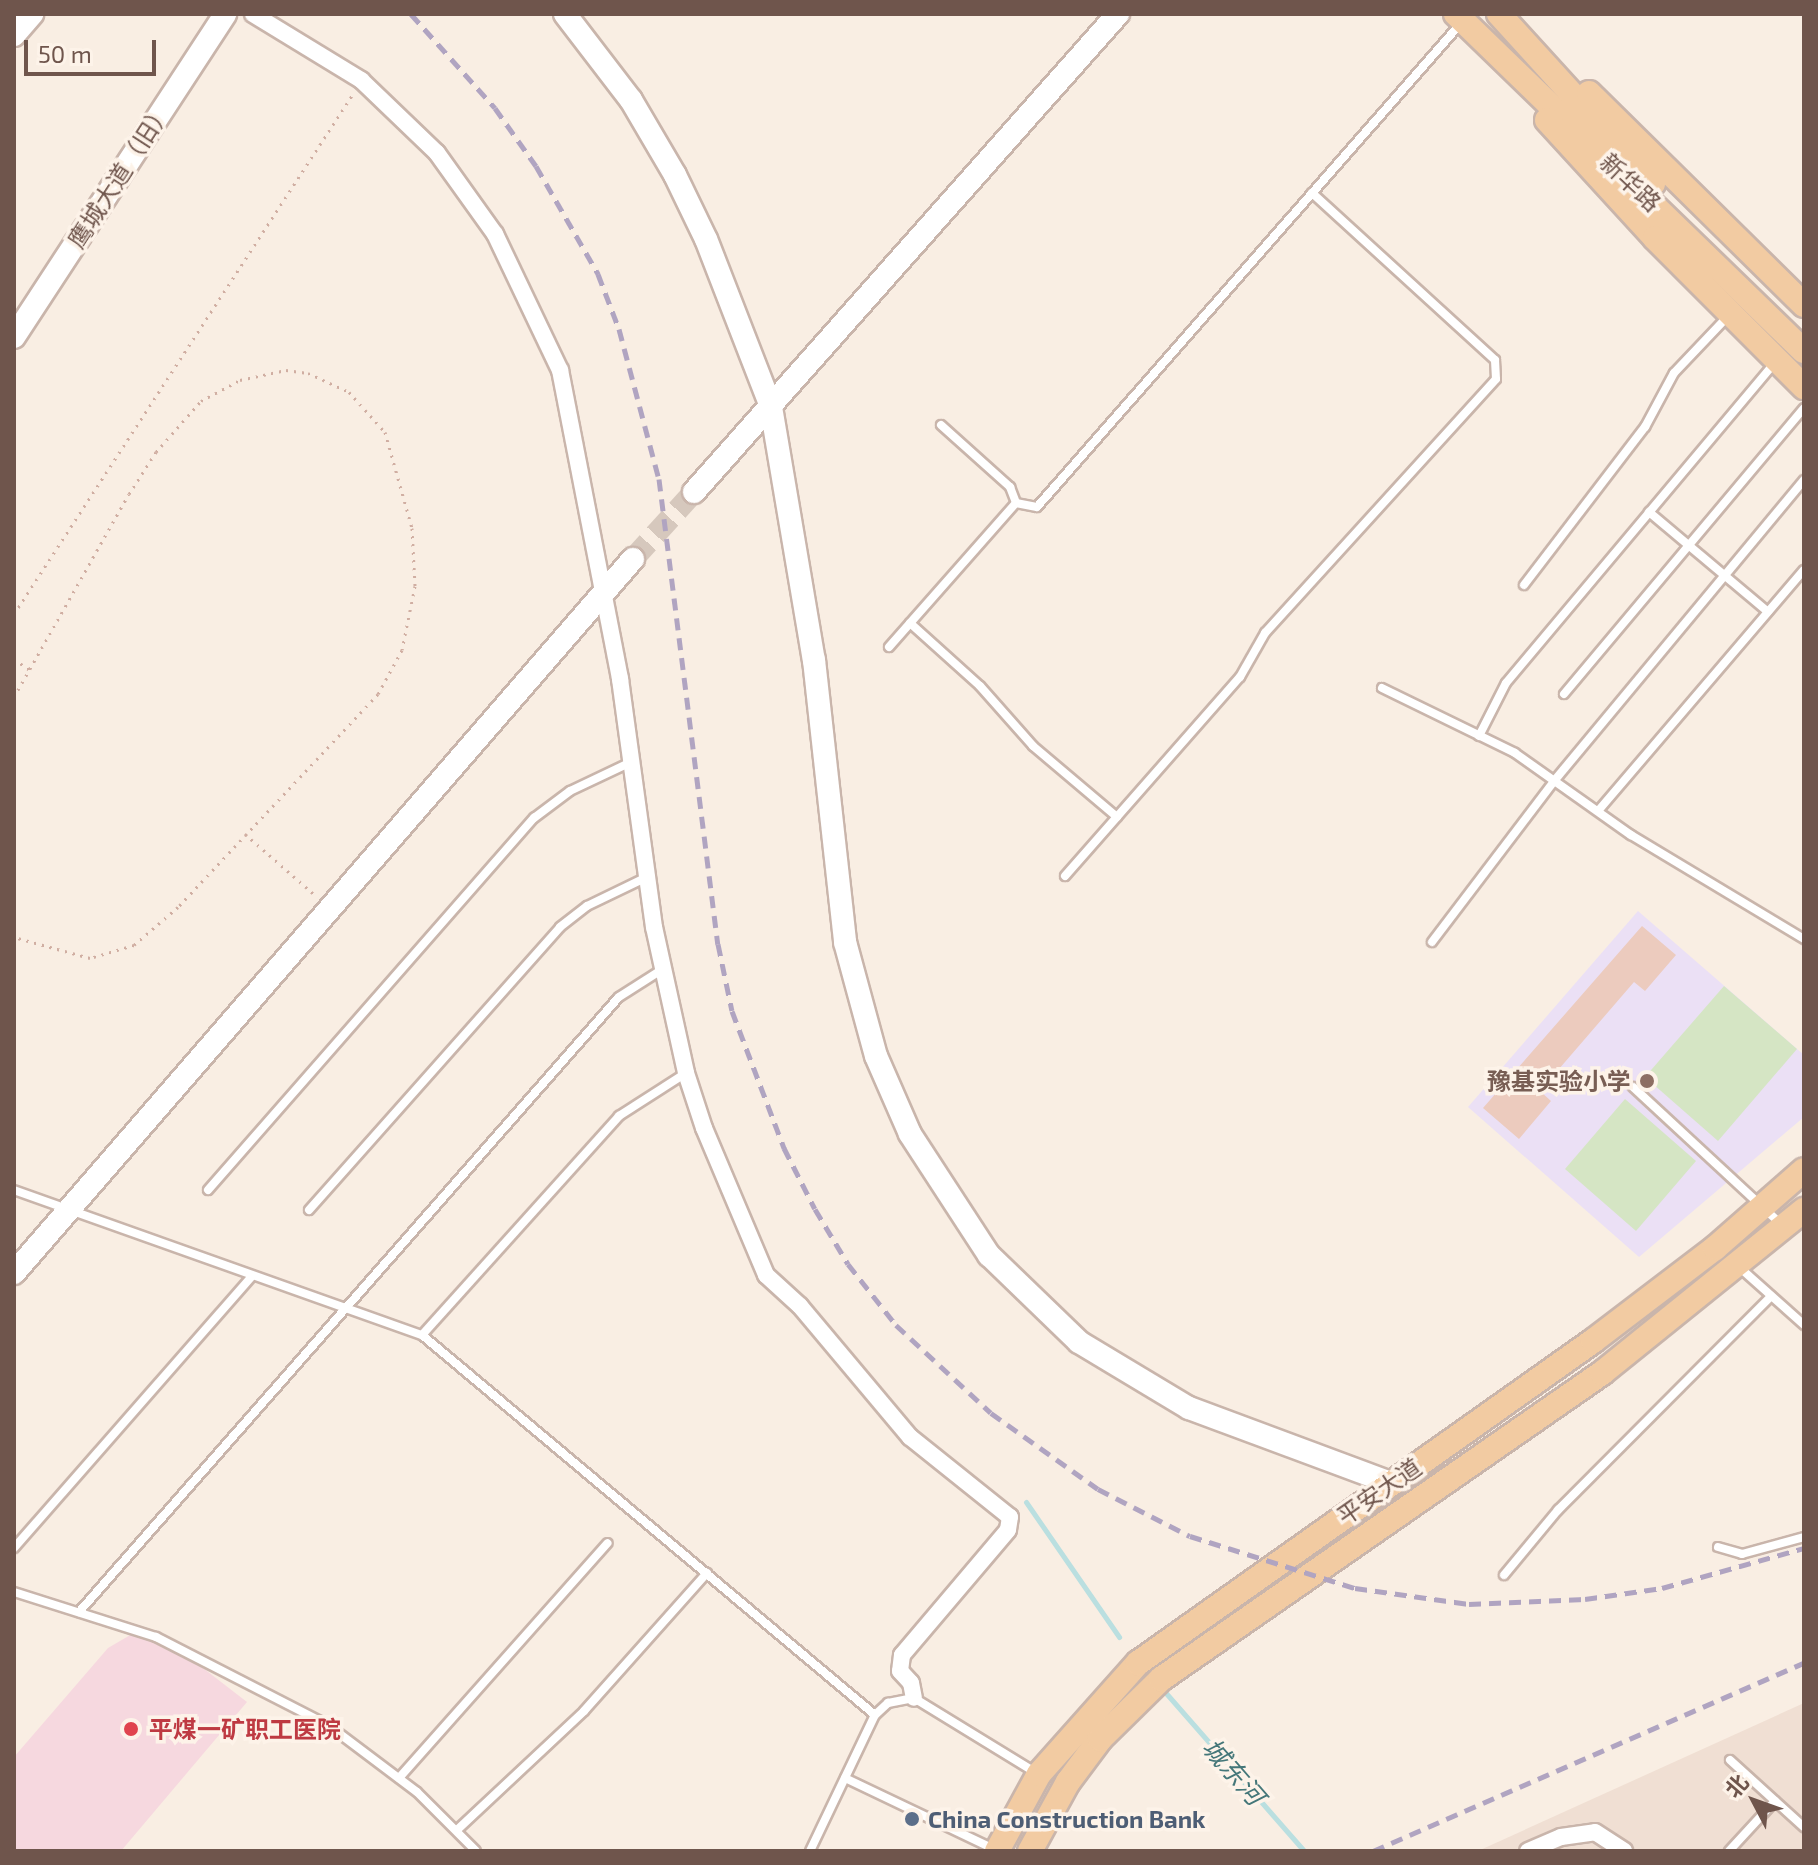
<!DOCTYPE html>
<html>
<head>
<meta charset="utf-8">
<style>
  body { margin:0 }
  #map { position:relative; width:1818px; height:1865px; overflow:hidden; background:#f9eee3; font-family:"Exo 2","Noto Sans SC",sans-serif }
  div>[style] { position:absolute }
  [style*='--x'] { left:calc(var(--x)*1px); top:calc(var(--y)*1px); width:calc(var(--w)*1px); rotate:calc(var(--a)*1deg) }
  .residential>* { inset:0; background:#f0dfd3 }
  .education>* { inset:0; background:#ebe0f5 }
  .medical>* { inset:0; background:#f6d8df }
  .green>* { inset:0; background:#d5e5c4 }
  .stream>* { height:5px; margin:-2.5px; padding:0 2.5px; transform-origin:2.5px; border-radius:2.5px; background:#badfe0 }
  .building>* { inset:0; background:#eccbbe }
  .secondary-tunnel>* { height:22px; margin-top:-11px; transform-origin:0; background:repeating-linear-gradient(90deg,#d6c8bd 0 22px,transparent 0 33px) }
  .path>* { height:3px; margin-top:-1.5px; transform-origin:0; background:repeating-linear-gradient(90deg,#d0aea2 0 2px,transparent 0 8px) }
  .roads { filter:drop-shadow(2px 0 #c9b5ab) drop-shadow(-2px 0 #c9b5ab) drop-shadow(0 2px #c9b5ab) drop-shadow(0 -2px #c9b5ab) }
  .lane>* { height:8px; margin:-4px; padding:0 4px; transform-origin:4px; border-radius:4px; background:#fff }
  .street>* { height:16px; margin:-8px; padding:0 8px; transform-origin:8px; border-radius:8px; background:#fff }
  .secondary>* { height:22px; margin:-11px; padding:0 11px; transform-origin:11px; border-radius:11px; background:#fff }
  .primary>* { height:24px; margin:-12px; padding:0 12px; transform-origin:12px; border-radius:12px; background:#f2cba2 }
  .rail>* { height:5px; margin-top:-2.5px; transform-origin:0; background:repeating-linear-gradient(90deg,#b0a4c1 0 12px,transparent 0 20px) }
  .dots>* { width:22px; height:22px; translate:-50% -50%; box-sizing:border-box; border:4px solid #fdf3e9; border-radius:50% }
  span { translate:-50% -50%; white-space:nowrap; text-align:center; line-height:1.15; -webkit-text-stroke:7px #fdf3e9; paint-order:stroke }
  .street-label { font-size:24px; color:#6f554c }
  .education-label { font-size:24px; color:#785e54; font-weight:700 }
  .right { translate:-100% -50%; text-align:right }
  .health-label { font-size:24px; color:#be3a42; font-weight:700 }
  .left { translate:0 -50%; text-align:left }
  .service-label { font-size:24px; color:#4e5e75; font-weight:700 }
  .water-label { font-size:26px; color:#457779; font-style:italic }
  .frame { position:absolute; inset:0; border:16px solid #6f554c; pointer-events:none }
  .north { position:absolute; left:1714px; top:1761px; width:80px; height:80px; -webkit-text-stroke:6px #fdf3e9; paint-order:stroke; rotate:311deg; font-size:22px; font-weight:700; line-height:32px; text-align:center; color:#6f554c }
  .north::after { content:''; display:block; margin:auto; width:28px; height:36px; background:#6f554c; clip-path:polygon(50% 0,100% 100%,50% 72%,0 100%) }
  .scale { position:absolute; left:24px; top:40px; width:132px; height:36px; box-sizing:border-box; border:4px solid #6f554c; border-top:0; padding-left:10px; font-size:24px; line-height:28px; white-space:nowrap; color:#6f554c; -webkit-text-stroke:6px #fdf3e9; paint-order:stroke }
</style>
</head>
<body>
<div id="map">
  <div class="residential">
    <div style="clip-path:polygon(1804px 1703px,1804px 1851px,1478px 1851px)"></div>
  </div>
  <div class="education">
    <div style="clip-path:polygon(1638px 911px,1804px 1055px,1804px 1117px,1639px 1257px,1468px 1107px)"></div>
  </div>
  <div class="medical">
    <div style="clip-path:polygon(132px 1634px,190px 1658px,247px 1702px,121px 1851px,14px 1851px,14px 1757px,108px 1648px)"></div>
  </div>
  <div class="green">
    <div style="clip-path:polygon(1724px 986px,1797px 1049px,1718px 1141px,1645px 1077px)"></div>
    <div style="clip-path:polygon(1625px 1099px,1696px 1161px,1636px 1231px,1565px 1169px)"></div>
  </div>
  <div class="stream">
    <div style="--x:1026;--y:1502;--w:164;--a:55.4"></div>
    <div style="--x:1165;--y:1692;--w:211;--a:48.8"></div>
  </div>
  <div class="building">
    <div style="clip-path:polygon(1642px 926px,1676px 955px,1645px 991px,1634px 982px,1540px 1091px,1551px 1101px,1519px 1139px,1483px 1108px)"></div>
  </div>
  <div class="secondary-tunnel">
    <div style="--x:633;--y:559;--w:91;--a:-47.7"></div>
  </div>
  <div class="path">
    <div style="--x:14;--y:614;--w:621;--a:-56.9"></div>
    <div style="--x:14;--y:659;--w:21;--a:35"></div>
    <div style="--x:14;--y:697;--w:233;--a:-60.5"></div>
    <div style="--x:129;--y:494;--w:50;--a:-57.3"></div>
    <div style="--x:156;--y:452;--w:68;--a:-48.6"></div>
    <div style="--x:201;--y:401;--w:44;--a:-28.3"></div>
    <div style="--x:240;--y:380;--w:47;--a:-12.3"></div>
    <div style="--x:286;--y:370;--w:22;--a:8"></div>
    <div style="--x:308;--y:373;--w:45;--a:24.9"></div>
    <div style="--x:349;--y:392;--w:54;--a:48"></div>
    <div style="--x:385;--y:432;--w:100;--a:74.3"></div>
    <div style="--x:412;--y:528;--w:58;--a:87"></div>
    <div style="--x:415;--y:586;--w:65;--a:101.5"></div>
    <div style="--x:402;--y:650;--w:50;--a:118.6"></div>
    <div style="--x:378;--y:694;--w:292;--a:133.2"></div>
    <div style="--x:178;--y:907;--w:58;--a:139.2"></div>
    <div style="--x:134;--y:945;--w:46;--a:163.5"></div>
    <div style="--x:90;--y:958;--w:79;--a:-164.6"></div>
    <div style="--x:245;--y:834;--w:93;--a:41.1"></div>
  </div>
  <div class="roads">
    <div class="lane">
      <div style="--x:941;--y:425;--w:93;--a:41.9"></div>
      <div style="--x:1010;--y:487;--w:17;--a:69"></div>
      <div style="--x:1016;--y:503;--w:21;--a:11"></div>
      <div style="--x:1037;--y:507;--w:645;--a:-48.77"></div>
      <div style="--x:1649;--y:512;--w:155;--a:40"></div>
      <div style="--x:1524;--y:585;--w:199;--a:-52.6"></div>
      <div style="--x:1645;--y:427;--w:61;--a:-61.8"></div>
      <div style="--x:1674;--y:373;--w:79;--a:-46.5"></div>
      <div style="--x:910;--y:623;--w:94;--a:42"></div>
      <div style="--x:980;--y:686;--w:80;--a:48.5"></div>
      <div style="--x:1033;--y:746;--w:110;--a:40.2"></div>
      <div style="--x:889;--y:647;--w:192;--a:-48.6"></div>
      <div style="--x:1382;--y:688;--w:148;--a:26"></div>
      <div style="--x:1515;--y:753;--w:142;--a:35.3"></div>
      <div style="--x:1631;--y:835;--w:202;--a:31"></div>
      <div style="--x:1564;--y:694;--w:373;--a:-50"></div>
      <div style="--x:1479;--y:736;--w:59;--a:-63"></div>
      <div style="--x:1506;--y:683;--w:420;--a:-50"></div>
      <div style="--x:1598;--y:811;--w:317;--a:-49.5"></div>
      <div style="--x:1065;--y:876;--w:265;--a:-48.7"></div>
      <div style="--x:1240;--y:677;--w:51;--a:-60.4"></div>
      <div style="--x:1265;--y:633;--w:343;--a:-47.7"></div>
      <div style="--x:1496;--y:379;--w:19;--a:-93"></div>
      <div style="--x:1495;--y:360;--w:248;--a:-137.6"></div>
      <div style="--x:1432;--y:942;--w:202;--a:-52.8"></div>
      <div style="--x:1554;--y:781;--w:391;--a:-50.3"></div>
      <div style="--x:1633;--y:1087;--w:202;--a:42.8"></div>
      <div style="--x:14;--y:1190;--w:433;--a:19.6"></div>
      <div style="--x:422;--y:1335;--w:591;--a:39.99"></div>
      <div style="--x:208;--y:1190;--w:495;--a:-48.8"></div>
      <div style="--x:534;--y:818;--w:45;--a:-36.9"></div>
      <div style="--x:570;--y:791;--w:68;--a:-25.4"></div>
      <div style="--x:309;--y:1210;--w:378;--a:-48.4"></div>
      <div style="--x:560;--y:927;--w:34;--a:-38"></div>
      <div style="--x:587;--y:906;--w:67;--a:-25.8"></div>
      <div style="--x:1739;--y:1267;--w:87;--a:41.7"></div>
      <div style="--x:422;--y:1335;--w:295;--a:-48"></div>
      <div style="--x:619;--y:1116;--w:80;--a:-32.7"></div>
      <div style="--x:1718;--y:1547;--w:25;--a:16"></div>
      <div style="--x:1742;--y:1554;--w:64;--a:-15.3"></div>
      <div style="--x:14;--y:1548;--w:361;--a:-48.8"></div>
      <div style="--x:1504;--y:1575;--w:85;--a:-50.3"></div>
      <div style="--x:1558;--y:1510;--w:302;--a:-45.1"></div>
      <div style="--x:14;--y:1592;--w:149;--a:17.6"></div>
      <div style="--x:156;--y:1637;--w:193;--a:27.1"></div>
      <div style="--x:328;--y:1725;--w:111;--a:37"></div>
      <div style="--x:417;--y:1792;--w:83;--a:45"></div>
      <div style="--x:79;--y:1612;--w:818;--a:-48.72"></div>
      <div style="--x:619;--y:997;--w:52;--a:-32.5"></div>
      <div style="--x:1730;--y:1760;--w:100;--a:42.2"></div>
      <div style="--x:399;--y:1778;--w:314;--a:-48.4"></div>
      <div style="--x:845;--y:1778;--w:167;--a:25.5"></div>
      <div style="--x:457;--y:1830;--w:174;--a:-43.1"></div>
      <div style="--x:584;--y:1711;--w:185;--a:-48.3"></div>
      <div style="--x:810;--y:1851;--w:151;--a:-64.5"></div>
      <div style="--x:875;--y:1715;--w:18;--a:-43"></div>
      <div style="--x:888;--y:1703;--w:26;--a:-11"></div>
      <div style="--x:914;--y:1698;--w:145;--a:31.5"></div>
      <div style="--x:1729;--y:1851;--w:68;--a:-47.4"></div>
    </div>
    <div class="street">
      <div style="--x:253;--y:14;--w:127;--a:31.4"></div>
      <div style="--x:361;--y:80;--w:105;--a:43.8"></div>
      <div style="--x:437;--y:153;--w:100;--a:54.4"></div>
      <div style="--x:495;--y:234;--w:151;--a:64.5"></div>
      <div style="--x:560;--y:370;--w:315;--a:79"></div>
      <div style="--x:620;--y:679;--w:250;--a:82.2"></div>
      <div style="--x:654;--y:927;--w:149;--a:77.6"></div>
      <div style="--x:686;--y:1073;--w:58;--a:71.9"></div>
      <div style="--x:704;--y:1128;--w:160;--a:67.1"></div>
      <div style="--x:766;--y:1275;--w:46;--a:42.4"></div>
      <div style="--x:800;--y:1306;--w:171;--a:50"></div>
      <div style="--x:910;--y:1437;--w:128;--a:38.7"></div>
      <div style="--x:1010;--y:1517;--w:13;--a:99"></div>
      <div style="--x:1008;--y:1530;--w:164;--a:130.3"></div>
      <div style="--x:902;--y:1655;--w:16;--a:97"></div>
      <div style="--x:900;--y:1671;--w:16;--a:47"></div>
      <div style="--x:911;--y:1683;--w:15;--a:79"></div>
      <div style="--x:1528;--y:1851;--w:36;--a:-23"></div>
      <div style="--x:1561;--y:1837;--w:34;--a:-8"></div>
      <div style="--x:1595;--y:1832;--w:35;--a:33"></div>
    </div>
    <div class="secondary">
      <div style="--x:565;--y:14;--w:108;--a:52.5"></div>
      <div style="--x:631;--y:100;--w:87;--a:59.6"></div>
      <div style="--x:675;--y:175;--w:71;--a:64.2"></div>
      <div style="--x:706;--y:239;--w:180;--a:68.8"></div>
      <div style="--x:771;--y:407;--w:257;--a:80.4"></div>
      <div style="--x:814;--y:660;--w:284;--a:83.7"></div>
      <div style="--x:845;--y:942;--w:118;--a:74.8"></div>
      <div style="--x:876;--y:1056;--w:85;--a:66.4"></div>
      <div style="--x:910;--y:1134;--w:145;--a:56.9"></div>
      <div style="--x:989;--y:1255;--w:125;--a:44"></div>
      <div style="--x:1079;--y:1342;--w:128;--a:31"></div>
      <div style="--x:1189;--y:1408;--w:215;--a:20.4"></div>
      <div style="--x:14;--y:35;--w:28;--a:-49"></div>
      <div style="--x:14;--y:337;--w:386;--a:-56.8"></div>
      <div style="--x:694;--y:492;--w:639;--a:-48.43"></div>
      <div style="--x:14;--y:1273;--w:945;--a:-49.08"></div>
    </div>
    <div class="primary">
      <div style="--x:1456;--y:14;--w:484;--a:44.1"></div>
      <div style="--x:1499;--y:14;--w:229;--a:47.7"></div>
      <div style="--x:1589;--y:93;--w:302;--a:44.6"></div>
      <div style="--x:1547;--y:120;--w:160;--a:47.5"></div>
      <div style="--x:1655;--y:238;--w:211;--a:45"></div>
      <div style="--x:997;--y:1851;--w:88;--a:-61.4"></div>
      <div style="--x:1039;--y:1774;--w:149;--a:-48.3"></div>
      <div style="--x:1138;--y:1663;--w:557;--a:-35.29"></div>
      <div style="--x:1593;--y:1341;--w:153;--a:-37.3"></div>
      <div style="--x:1715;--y:1248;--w:118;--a:-41.2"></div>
      <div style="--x:1030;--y:1851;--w:79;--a:-61.2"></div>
      <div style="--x:1068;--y:1782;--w:54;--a:-53.3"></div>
      <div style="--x:1100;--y:1739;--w:86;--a:-44.5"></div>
      <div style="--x:1161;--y:1679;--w:537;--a:-34.76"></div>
      <div style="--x:1602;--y:1373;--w:260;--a:-38.9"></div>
    </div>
  </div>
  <div class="rail">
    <div style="--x:411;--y:14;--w:126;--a:48.2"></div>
    <div style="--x:495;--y:108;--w:71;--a:54.7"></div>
    <div style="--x:536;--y:166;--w:125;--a:60.1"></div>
    <div style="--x:598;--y:274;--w:59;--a:69.1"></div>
    <div style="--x:619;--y:329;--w:155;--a:75.1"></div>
    <div style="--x:659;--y:479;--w:469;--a:82.8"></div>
    <div style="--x:718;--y:944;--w:68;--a:78.2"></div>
    <div style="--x:732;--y:1011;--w:147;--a:69.2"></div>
    <div style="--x:784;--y:1148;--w:68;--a:63.1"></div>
    <div style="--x:815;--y:1209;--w:64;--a:59"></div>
    <div style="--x:848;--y:1264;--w:78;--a:51.8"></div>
    <div style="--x:896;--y:1325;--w:129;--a:42.8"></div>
    <div style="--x:991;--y:1413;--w:131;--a:35.4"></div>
    <div style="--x:1098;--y:1489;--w:103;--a:27.1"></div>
    <div style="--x:1190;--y:1536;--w:173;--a:17.5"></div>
    <div style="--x:1355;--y:1588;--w:115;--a:8"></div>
    <div style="--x:1469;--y:1604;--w:116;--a:-2.5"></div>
    <div style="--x:1585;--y:1599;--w:78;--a:-8.1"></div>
    <div style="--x:1662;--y:1588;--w:148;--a:-15.7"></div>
    <div style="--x:1373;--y:1851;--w:470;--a:-23.6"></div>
  </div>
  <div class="dots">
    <div style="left:1647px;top:1081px;background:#8d6e63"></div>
    <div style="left:131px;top:1729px;background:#e0444e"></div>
    <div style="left:912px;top:1819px;background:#5c6f8a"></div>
  </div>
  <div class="street-label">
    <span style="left:119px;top:175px;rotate:-57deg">鹰城大道（旧）</span>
    <span style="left:1631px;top:182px;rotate:43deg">新华路</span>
    <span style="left:1379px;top:1491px;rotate:-35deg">平安大道</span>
  </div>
  <div class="education-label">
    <span class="right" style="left:1631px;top:1081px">豫基实验小学</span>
  </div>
  <div class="health-label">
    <span class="left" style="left:149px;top:1729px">平煤一矿职工医院</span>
  </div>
  <div class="service-label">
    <span class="left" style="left:928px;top:1819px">China Construction Bank</span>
  </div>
  <div class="water-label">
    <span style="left:1234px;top:1771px;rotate:49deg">城东河</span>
  </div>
  <div class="frame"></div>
  <div class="north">北</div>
  <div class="scale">50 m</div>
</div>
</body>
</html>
